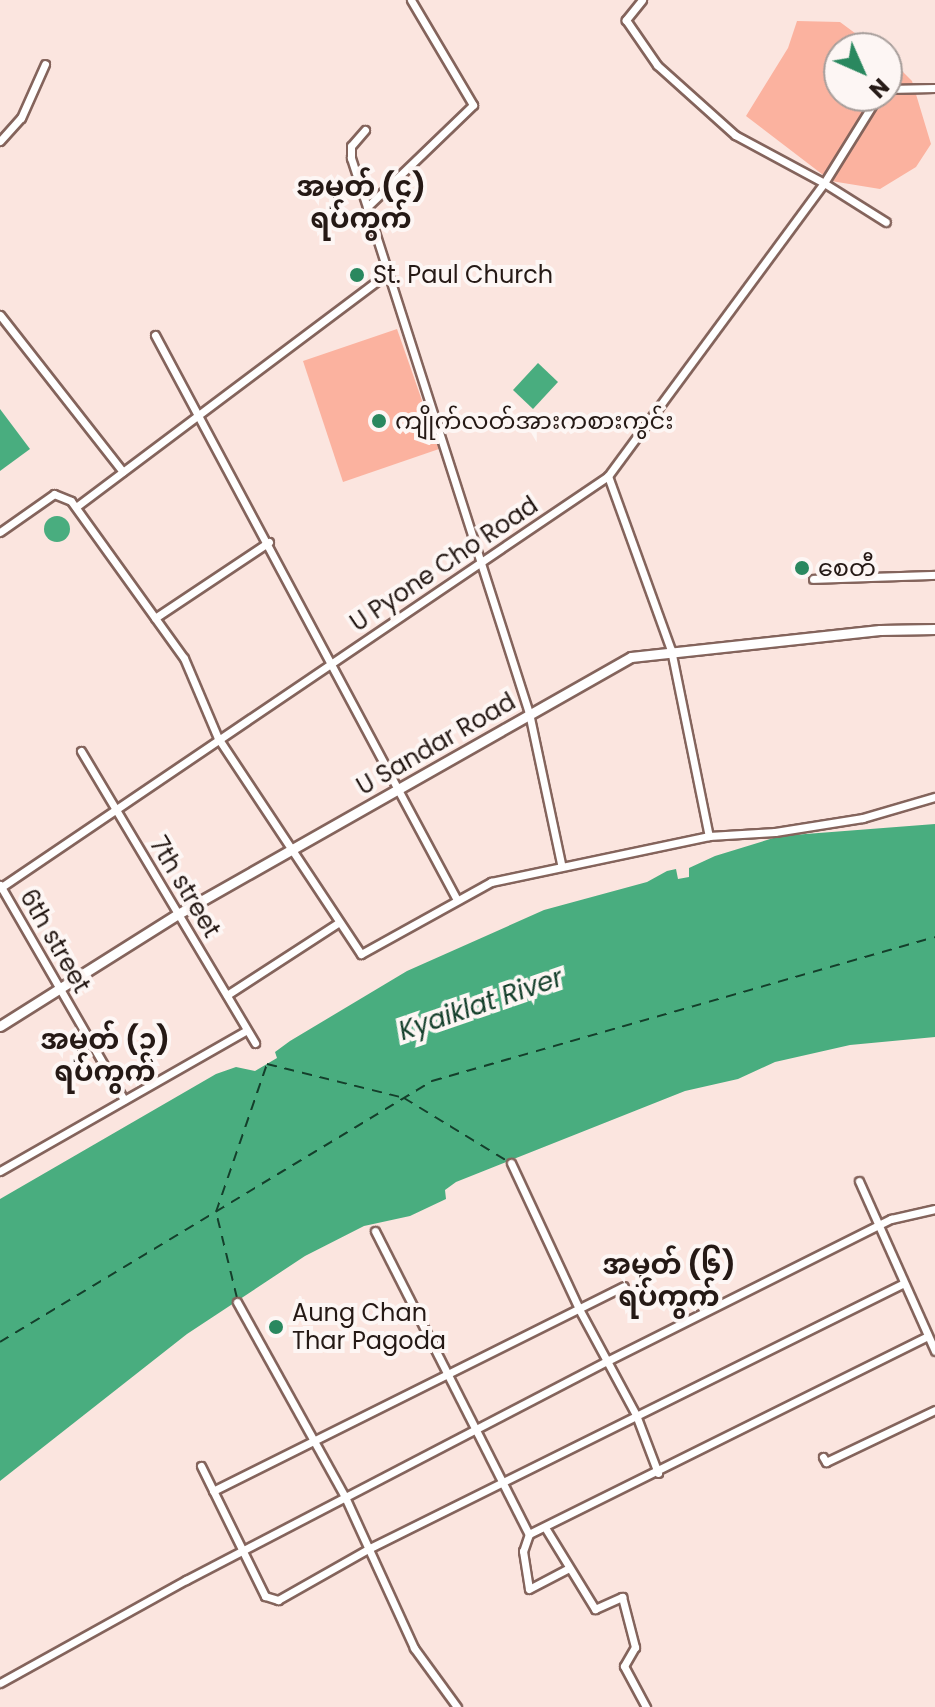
<!DOCTYPE html>
<html>
<head>
<meta charset="utf-8">
<style>
  body { margin:0 }
  #map { position:relative; width:935px; height:1707px; overflow:hidden; background:#fbe5df; font-family:Poppins,"Noto Sans Myanmar",sans-serif }
  div>[style] { position:absolute }
  [style*='--x'] { left:calc(var(--x)*1px); top:calc(var(--y)*1px); width:calc(var(--w)*1px); rotate:calc(var(--a)*1deg) }
  .green>* { inset:0; background:#fbb29f }
  .water>* { inset:0; background:#49ad7f }
  .round { border-radius:50% }
  .ferry>* { height:2px; margin-top:-1px; transform-origin:0; background:repeating-linear-gradient(90deg,#143f2b 0 10px,transparent 0 18px) }
  .roads { filter:drop-shadow(2px 0 #84645c) drop-shadow(-2px 0 #84645c) drop-shadow(0 2px #84645c) drop-shadow(0 -2px #84645c) }
  .minor>* { height:7px; margin:-3.5px; padding:0 3.5px; transform-origin:3.5px; border-radius:3.5px; background:#fff }
  .major>* { height:9px; margin:-4.5px; padding:0 4.5px; transform-origin:4.5px; border-radius:4.5px; background:#fff }
  .dots>* { width:22px; height:22px; translate:-50% -50%; box-sizing:border-box; border:4px solid #fdf6f4; border-radius:50% }
  span { translate:-50% -50%; white-space:nowrap; text-align:center; line-height:1.15; -webkit-text-stroke:8px #fdf6f4; paint-order:stroke }
  .poi-label { font-size:24px; color:#251915 }
  .left { translate:0 -50%; text-align:left }
  .street-label { font-size:24px; color:#251915 }
  .water-label { font-size:26px; color:#143f2b; font-style:italic }
  .quarter-label { font-size:28px; color:#251915; font-weight:700 }
  .north { position:absolute; left:823px; top:32px; width:80px; height:80px; box-sizing:border-box; background:#fdf6f4; border:2px solid #a79e9b; border-radius:50%; rotate:135deg; font-size:22px; font-weight:700; line-height:32px; text-align:center; color:#251915 }
  .north::after { content:''; display:block; margin:auto; width:28px; height:36px; background:#2a885f; clip-path:polygon(50% 0,100% 100%,50% 72%,0 100%) }
</style>
</head>
<body>
<div id="map">
  <div class="green">
    <div style="clip-path:polygon(797px 21px,840px 22px,875px 48px,839px 48px,839px 96px,887px 96px,887px 56px,912px 81px,931px 144px,916px 167px,880px 189px,831px 181px,746px 116px,788px 48px)"></div>
    <div style="clip-path:polygon(397px 329px,439px 449px,343px 482px,303px 361px)"></div>
  </div>
  <div class="water">
    <div style="clip-path:polygon(538px 363px,558px 382px,533px 409px,513px 390px)"></div>
    <div style="clip-path:polygon(0 409px,30px 449px,0 471px)"></div>
    <div class="round" style="left:44px;top:516px;width:26px;height:26px"></div>
    <div style="clip-path:polygon(935px 824px,935px 1037px,850px 1045px,775px 1062px,738px 1079px,685px 1091px,456px 1182px,445px 1190px,446px 1199px,410px 1216px,364px 1226px,305px 1256px,187px 1334px,0 1481px,0 1199px,216px 1074px,236px 1067px,255px 1071px,277px 1058px,275px 1052px,290px 1041px,407px 971px,544px 910px,647px 882px,667px 871px,676px 869px,678px 879px,689px 877px,689px 868px,715px 856px,780px 836px)"></div>
  </div>
  <div class="ferry">
    <div style="--x:237;--y:1298;--w:89;--a:-103.7"></div>
    <div style="--x:216;--y:1212;--w:157;--a:-71"></div>
    <div style="--x:267;--y:1064;--w:141;--a:13.9"></div>
    <div style="--x:404;--y:1098;--w:123;--a:31.4"></div>
    <div style="--x:0;--y:1342;--w:505;--a:-31.14"></div>
    <div style="--x:432;--y:1081;--w:523;--a:-15.98"></div>
  </div>
  <div class="roads">
    <div class="minor">
      <div style="--x:411;--y:0;--w:122;--a:59.4"></div>
      <div style="--x:473;--y:105;--w:147;--a:136.1"></div>
      <div style="--x:367;--y:207;--w:531;--a:72.25"></div>
      <div style="--x:529;--y:713;--w:154;--a:78"></div>
      <div style="--x:642;--y:0;--w:26;--a:129"></div>
      <div style="--x:626;--y:20;--w:55;--a:55.4"></div>
      <div style="--x:657;--y:65;--w:105;--a:41.9"></div>
      <div style="--x:735;--y:135;--w:101;--a:28.3"></div>
      <div style="--x:824;--y:183;--w:102;--a:-58.2"></div>
      <div style="--x:887;--y:89;--w:48;--a:-1.2"></div>
      <div style="--x:365;--y:130;--w:21;--a:131"></div>
      <div style="--x:351;--y:146;--w:12;--a:90"></div>
      <div style="--x:351;--y:158;--w:52;--a:71.9"></div>
      <div style="--x:0;--y:141;--w:31;--a:-48"></div>
      <div style="--x:21;--y:118;--w:59;--a:-66"></div>
      <div style="--x:0;--y:315;--w:199;--a:51.9"></div>
      <div style="--x:155;--y:335;--w:638;--a:61.87"></div>
      <div style="--x:608;--y:476;--w:185;--a:70.1"></div>
      <div style="--x:671;--y:650;--w:190;--a:78.5"></div>
      <div style="--x:76;--y:507;--w:390;--a:-36.9"></div>
      <div style="--x:0;--y:532;--w:66;--a:-35.1"></div>
      <div style="--x:54;--y:494;--w:18;--a:22"></div>
      <div style="--x:71;--y:501;--w:193;--a:54.3"></div>
      <div style="--x:184;--y:658;--w:87;--a:67"></div>
      <div style="--x:218;--y:738;--w:259;--a:56.5"></div>
      <div style="--x:361;--y:954;--w:149;--a:-29"></div>
      <div style="--x:491;--y:882;--w:223;--a:-11.9"></div>
      <div style="--x:709;--y:836;--w:66;--a:-3.5"></div>
      <div style="--x:775;--y:832;--w:89;--a:-9"></div>
      <div style="--x:863;--y:818;--w:75;--a:-16.3"></div>
      <div style="--x:813;--y:579;--w:122;--a:-1.9"></div>
      <div style="--x:155;--y:618;--w:137;--a:-33.7"></div>
      <div style="--x:81;--y:751;--w:340;--a:59.2"></div>
      <div style="--x:0;--y:885;--w:248;--a:60"></div>
      <div style="--x:0;--y:888;--w:734;--a:-34.12"></div>
      <div style="--x:608;--y:476;--w:364;--a:-53.6"></div>
      <div style="--x:824;--y:183;--w:73;--a:32.2"></div>
      <div style="--x:227;--y:995;--w:132;--a:-33"></div>
      <div style="--x:511;--y:1163;--w:161;--a:65"></div>
      <div style="--x:579;--y:1309;--w:120;--a:61.7"></div>
      <div style="--x:636;--y:1415;--w:62;--a:69.2"></div>
      <div style="--x:0;--y:1171;--w:284;--a:-29.7"></div>
      <div style="--x:859;--y:1181;--w:186;--a:65.9"></div>
      <div style="--x:375;--y:1231;--w:340;--a:63.1"></div>
      <div style="--x:529;--y:1534;--w:445;--a:-26.4"></div>
      <div style="--x:237;--y:1302;--w:223;--a:61"></div>
      <div style="--x:345;--y:1497;--w:166;--a:65.4"></div>
      <div style="--x:414;--y:1648;--w:73;--a:53.9"></div>
      <div style="--x:823;--y:1457;--w:6;--a:59"></div>
      <div style="--x:826;--y:1462;--w:121;--a:-25.5"></div>
      <div style="--x:201;--y:1466;--w:145;--a:63.8"></div>
      <div style="--x:265;--y:1596;--w:14;--a:17"></div>
      <div style="--x:278;--y:1600;--w:106;--a:-29.5"></div>
      <div style="--x:370;--y:1548;--w:596;--a:-26.39"></div>
      <div style="--x:213;--y:1491;--w:459;--a:-26.5"></div>
      <div style="--x:546;--y:1529;--w:94;--a:58.5"></div>
      <div style="--x:595;--y:1609;--w:30;--a:-24"></div>
      <div style="--x:622;--y:1597;--w:52;--a:75.4"></div>
      <div style="--x:635;--y:1647;--w:22;--a:120"></div>
      <div style="--x:624;--y:1666;--w:47;--a:61.8"></div>
      <div style="--x:529;--y:1534;--w:18;--a:109"></div>
      <div style="--x:523;--y:1551;--w:38;--a:81"></div>
      <div style="--x:529;--y:1589;--w:45;--a:-27.7"></div>
      <div style="--x:0;--y:1683;--w:213;--a:-29"></div>
      <div style="--x:186;--y:1580;--w:475;--a:-27.5"></div>
      <div style="--x:607;--y:1361;--w:318;--a:-26.6"></div>
      <div style="--x:891;--y:1219;--w:45;--a:-12.8"></div>
    </div>
    <div class="major">
      <div style="--x:0;--y:1026;--w:210;--a:-32.2"></div>
      <div style="--x:178;--y:914;--w:521;--a:-29.57"></div>
      <div style="--x:631;--y:657;--w:250;--a:-6.2"></div>
      <div style="--x:880;--y:630;--w:55;--a:-1"></div>
    </div>
  </div>
  <div class="dots">
    <div style="left:357px;top:275px;background:#2a885f"></div>
    <div style="left:379px;top:421px;background:#2a885f"></div>
    <div style="left:802px;top:568px;background:#2a885f"></div>
    <div style="left:276px;top:1327px;background:#2a885f"></div>
  </div>
  <div class="poi-label">
    <span class="left" style="left:373px;top:275px">St. Paul Church</span>
    <span class="left" style="left:395px;top:421px">ကျိုက်လတ်အားကစားကွင်း</span>
    <span class="left" style="left:818px;top:568px">စေတီ</span>
    <span class="left" style="left:292px;top:1327px">Aung Chan<br>Thar Pagoda</span>
  </div>
  <div class="street-label">
    <span style="left:444px;top:564px;rotate:-34deg">U Pyone Cho Road</span>
    <span style="left:436px;top:744px;rotate:-30deg">U Sandar Road</span>
    <span style="left:185px;top:887px;rotate:59deg">7th street</span>
    <span style="left:55px;top:941px;rotate:60deg">6th street</span>
  </div>
  <div class="water-label">
    <span style="left:481px;top:1005px;rotate:-19deg">Kyaiklat River</span>
  </div>
  <div class="quarter-label">
    <span style="left:361px;top:203px">အမှတ် (၄)<br>ရပ်ကွက်</span>
    <span style="left:105px;top:1056px">အမှတ် (၃)<br>ရပ်ကွက်</span>
    <span style="left:669px;top:1281px">အမှတ် (၆)<br>ရပ်ကွက်</span>
  </div>
  <div class="north">N</div>
</div>
</body>
</html>
